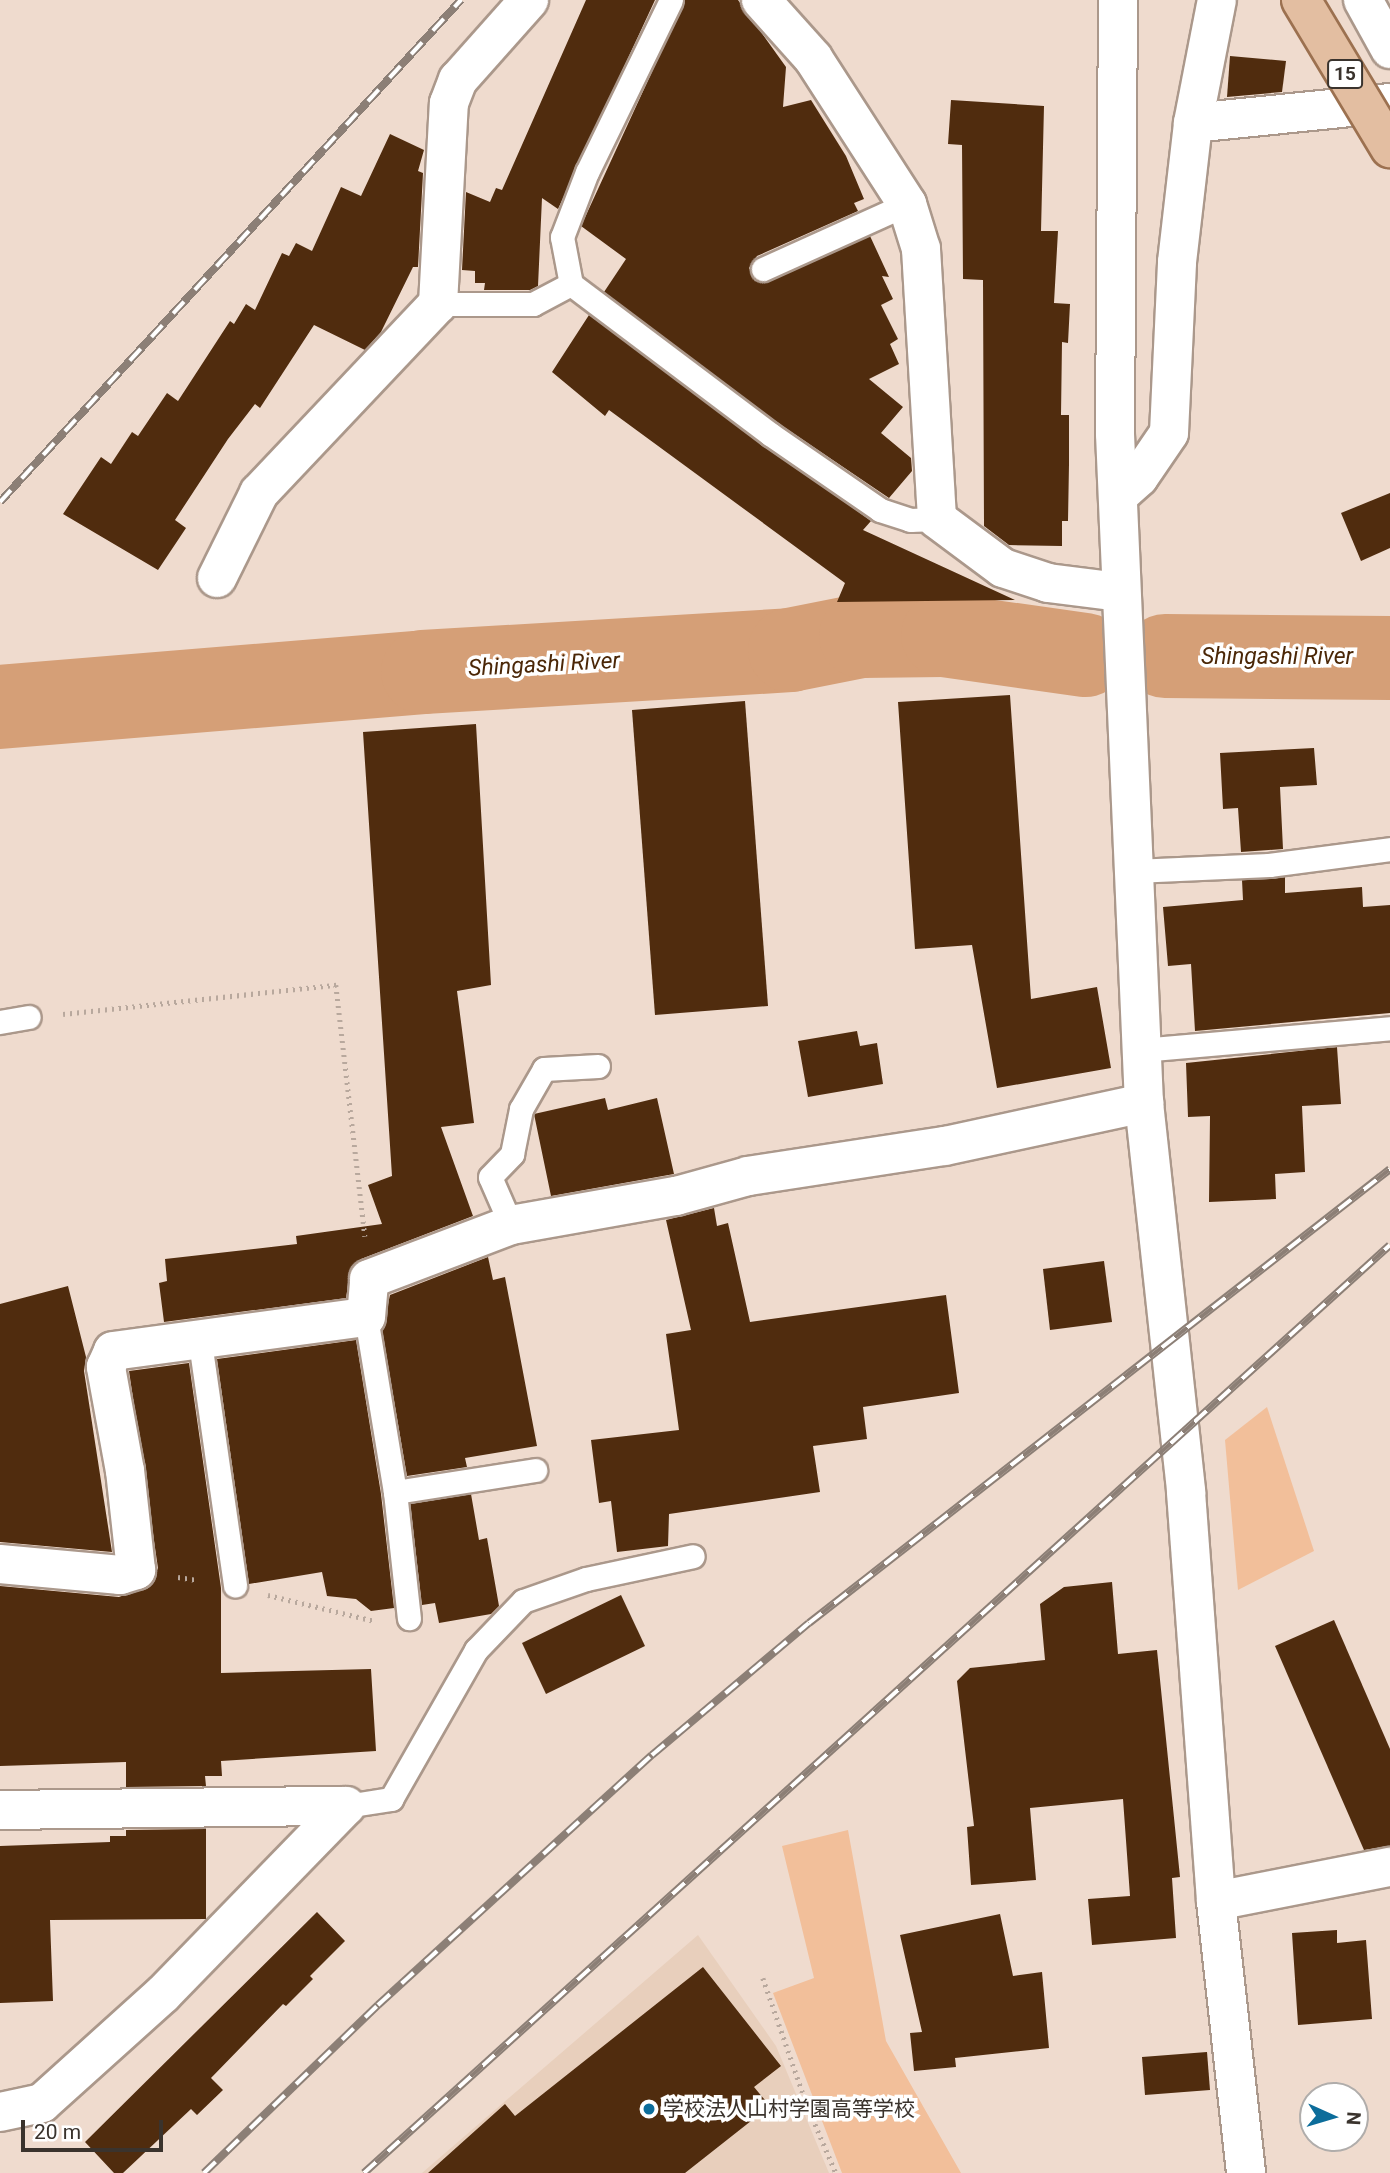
<!DOCTYPE html>
<html>
<head>
<meta charset="utf-8">
<style>
  body { margin:0 }
  #map { position:relative; width:1390px; height:2173px; overflow:hidden; background:#efdbce; font-family:Roboto,"Noto Sans JP",sans-serif }
  div>[style] { position:absolute }
  [style*='--x'] { left:calc(var(--x)*1px); top:calc(var(--y)*1px); width:calc(var(--w)*1px); rotate:calc(var(--a)*1deg) }
  .built>* { inset:0; background:#e8cfbc }
  .green>* { inset:0; background:#f2bf9a }
  .river>* { height:84px; margin:-42px; padding:0 42px; transform-origin:42px; border-radius:42px; background:#d59f77 }
  .building>* { inset:0; background:#502c0e }
  .path>* { height:4.5px; margin-top:-2.25px; transform-origin:0; background:repeating-linear-gradient(90deg,#b8a89d 0 2px,transparent 0 7px) }
  .roads { filter:drop-shadow(2px 0 #ab988b) drop-shadow(-2px 0 #ab988b) drop-shadow(0 2px #ab988b) drop-shadow(0 -2px #ab988b) }
  .service>* { height:23px; margin:-11.5px; padding:0 11.5px; transform-origin:11.5px; border-radius:11.5px; background:#fff }
  .minor>* { height:38px; margin:-19px; padding:0 19px; transform-origin:19px; border-radius:19px; background:#fff }
  .rail>* { height:8px; margin-top:-4px; transform-origin:0; background:repeating-linear-gradient(90deg,#fff 0 16px,#8c7f76 0 32px); box-sizing:border-box; border-block:2px solid #8c7f76 }
  .bridges { filter:drop-shadow(2px 0 #9c7150) drop-shadow(-2px 0 #9c7150) drop-shadow(0 2px #9c7150) drop-shadow(0 -2px #9c7150) }
  .primary-bridge>* { height:38px; margin:-19px; padding:0 19px; transform-origin:19px; border-radius:19px; background:#e3bea1 }
  .dots>* { width:19px; height:19px; translate:-50% -50%; box-sizing:border-box; border:4px solid #fff; border-radius:50% }
  span { translate:-50% -50%; white-space:nowrap; text-align:center; line-height:1.15; -webkit-text-stroke:7px #fff; paint-order:stroke }
  .shield-label span { padding:2px 5px; background:#fff; border:2px solid; border-radius:5px; -webkit-text-stroke-width:0 }
  .shield-label { font-size:19px; color:#3a332d; font-weight:700 }
  .poi-label { font-size:21px; color:#3a332d }
  .left { translate:0 -50%; text-align:left }
  .water-label { font-size:23px; color:#4b2707; font-style:italic }
  .north { position:absolute; left:1299px; top:2082px; width:70px; height:70px; box-sizing:border-box; background:#fff; border:2px solid #b0adab; border-radius:50%; rotate:94deg; font-size:19px; font-weight:700; line-height:28px; text-align:center; color:#3a332d }
  .north::after { content:''; display:block; margin:auto; width:24px; height:32px; background:#0c6d9b; clip-path:polygon(50% 0,100% 100%,50% 72%,0 100%) }
  .scale { position:absolute; left:21px; top:2120px; width:142px; height:32px; box-sizing:border-box; border:4px solid #3a332d; border-top:0; padding-left:9px; font-size:21px; line-height:24px; white-space:nowrap; color:#3a332d; -webkit-text-stroke:5px #fff; paint-order:stroke }
</style>
</head>
<body>
<div id="map">
  <div class="built">
    <div style="clip-path:polygon(698px 1935px,776px 2046px,829px 2173px,422px 2173px)"></div>
  </div>
  <div class="green">
    <div style="clip-path:polygon(1267px 1407px,1314px 1551px,1238px 1590px,1225px 1440px)"></div>
    <div style="clip-path:polygon(848px 1830px,886px 2041px,961px 2173px,842px 2173px,773px 1993px,814px 1978px,782px 1846px)"></div>
  </div>
  <div class="river">
    <div style="--x:1165;--y:656;--w:225;--a:0.5"></div>
    <div style="--x:0;--y:707;--w:424;--a:-4.7"></div>
    <div style="--x:423;--y:672;--w:368;--a:-3.4"></div>
    <div style="--x:790;--y:650;--w:72;--a:-11.2"></div>
    <div style="--x:861;--y:636;--w:82;--a:-0.7"></div>
    <div style="--x:943;--y:635;--w:144;--a:8"></div>
  </div>
  <div class="building">
    <div style="clip-path:polygon(586px 0,655px 0,558px 209px,542px 198px,538px 286px,530px 290px,484px 290px,485px 283px,475px 283px,475px 271px,462px 270px,466px 192px,490px 202px,496px 188px,502px 190px)"></div>
    <div style="clip-path:polygon(685px 0,738px 0,786px 67px,783px 107px,811px 100px,846px 156px,864px 199px,854px 203px,858px 211px,757px 256px,749px 268px,755px 281px,768px 282px,870px 236px,889px 277px,882px 276px,893px 299px,881px 305px,898px 339px,890px 344px,899px 364px,869px 379px,903px 407px,881px 433px,911px 458px,912px 471px,889px 498px,778px 423px,604px 292px,626px 259px,581px 226px)"></div>
    <div style="clip-path:polygon(1230px 56px,1286px 61px,1282px 92px,1227px 97px)"></div>
    <div style="clip-path:polygon(951px 100px,1044px 106px,1041px 231px,1058px 231px,1054px 303px,1070px 304px,1068px 343px,1062px 342px,1061px 415px,1069px 415px,1069px 464px,1068px 521px,1062px 521px,1062px 546px,1009px 545px,984px 526px,983px 280px,963px 279px,962px 145px,948px 144px)"></div>
    <div style="clip-path:polygon(390px 134px,424px 150px,418px 171px,423px 173px,418px 267px,413px 267px,381px 332px,365px 350px,314px 325px,260px 408px,255px 404px,228px 439px,175px 520px,186px 528px,158px 570px,63px 514px,101px 457px,111px 464px,132px 432px,138px 436px,167px 393px,178px 401px,230px 321px,234px 324px,246px 304px,255px 310px,282px 253px,289px 256px,296px 243px,312px 251px,341px 187px,361px 196px)"></div>
    <div style="clip-path:polygon(589px 315px,871px 521px,863px 530px,1015px 600px,837px 602px,845px 583px,609px 410px,605px 416px,552px 372px)"></div>
    <div style="clip-path:polygon(1390px 493px,1390px 548px,1361px 561px,1341px 513px)"></div>
    <div style="clip-path:polygon(1010px 695px,1031px 999px,1097px 987px,1111px 1068px,997px 1088px,972px 945px,915px 949px,898px 702px)"></div>
    <div style="clip-path:polygon(745px 701px,768px 1006px,655px 1015px,632px 710px)"></div>
    <div style="clip-path:polygon(476px 724px,491px 985px,457px 991px,474px 1123px,441px 1127px,473px 1216px,361px 1259px,351px 1267px,346px 1298px,164px 1322px,159px 1283px,167px 1281px,165px 1259px,297px 1244px,296px 1236px,382px 1224px,368px 1185px,392px 1176px,363px 732px)"></div>
    <div style="clip-path:polygon(1314px 748px,1317px 785px,1280px 787px,1283px 849px,1241px 852px,1238px 808px,1223px 809px,1220px 753px)"></div>
    <div style="clip-path:polygon(1285px 877px,1285px 893px,1362px 887px,1363px 907px,1390px 905px,1390px 1013px,1195px 1031px,1191px 964px,1168px 966px,1163px 907px,1243px 900px,1242px 880px)"></div>
    <div style="clip-path:polygon(857px 1031px,860px 1046px,877px 1043px,883px 1084px,808px 1097px,798px 1041px)"></div>
    <div style="clip-path:polygon(1337px 1047px,1341px 1104px,1302px 1106px,1305px 1172px,1275px 1174px,1276px 1199px,1209px 1202px,1210px 1116px,1188px 1117px,1186px 1063px)"></div>
    <div style="clip-path:polygon(605px 1098px,608px 1110px,657px 1098px,674px 1174px,551px 1196px,534px 1114px)"></div>
    <div style="clip-path:polygon(714px 1208px,717px 1226px,728px 1223px,750px 1322px,946px 1295px,959px 1393px,863px 1407px,867px 1439px,813px 1446px,820px 1492px,669px 1514px,668px 1546px,617px 1552px,611px 1501px,599px 1503px,591px 1440px,679px 1430px,666px 1334px,691px 1330px,666px 1220px)"></div>
    <div style="clip-path:polygon(488px 1257px,493px 1280px,505px 1277px,537px 1446px,465px 1458px,467px 1467px,407px 1476px,382px 1331px,390px 1295px)"></div>
    <div style="clip-path:polygon(1104px 1261px,1112px 1322px,1050px 1330px,1043px 1269px)"></div>
    <div style="clip-path:polygon(68px 1286px,86px 1357px,84px 1371px,112px 1552px,0 1542px,0 1304px)"></div>
    <div style="clip-path:polygon(356px 1340px,381px 1494px,394px 1608px,371px 1611px,356px 1599px,327px 1596px,322px 1572px,249px 1584px,217px 1359px)"></div>
    <div style="clip-path:polygon(189px 1363px,221px 1588px,221px 1673px,371px 1669px,376px 1751px,221px 1761px,222px 1776px,205px 1776px,206px 1786px,126px 1787px,126px 1762px,0 1766px,0 1586px,119px 1597px,151px 1585px,158px 1568px,129px 1371px)"></div>
    <div style="clip-path:polygon(471px 1494px,479px 1540px,487px 1538px,499px 1606px,491px 1614px,439px 1623px,435px 1603px,422px 1605px,410px 1504px)"></div>
    <div style="clip-path:polygon(1112px 1582px,1118px 1654px,1157px 1650px,1180px 1877px,1172px 1878px,1176px 1938px,1092px 1945px,1088px 1899px,1130px 1896px,1123px 1799px,1030px 1808px,1036px 1880px,971px 1885px,967px 1827px,974px 1826px,957px 1681px,970px 1668px,1045px 1660px,1040px 1604px,1064px 1587px)"></div>
    <div style="clip-path:polygon(621px 1595px,645px 1646px,546px 1694px,522px 1643px)"></div>
    <div style="clip-path:polygon(1334px 1620px,1390px 1749px,1390px 1846px,1364px 1850px,1275px 1646px)"></div>
    <div style="clip-path:polygon(206px 1829px,206px 1919px,50px 1920px,53px 2001px,0 2003px,0 1846px,110px 1842px,110px 1836px,126px 1836px,126px 1830px)"></div>
    <div style="clip-path:polygon(317px 1912px,345px 1941px,310px 1976px,313px 1979px,286px 2006px,283px 2004px,211px 2078px,223px 2090px,197px 2115px,191px 2109px,123px 2173px,114px 2173px,85px 2142px)"></div>
    <div style="clip-path:polygon(1000px 1914px,1013px 1976px,1042px 1972px,1049px 2048px,955px 2058px,956px 2067px,914px 2071px,910px 2033px,922px 2032px,900px 1935px)"></div>
    <div style="clip-path:polygon(1337px 1930px,1337px 1943px,1366px 1940px,1372px 2019px,1298px 2025px,1292px 1933px)"></div>
    <div style="clip-path:polygon(703px 1967px,781px 2066px,754px 2087px,770px 2106px,685px 2173px,428px 2173px,505px 2104px,515px 2116px)"></div>
    <div style="clip-path:polygon(1207px 2052px,1210px 2090px,1145px 2095px,1142px 2057px)"></div>
  </div>
  <div class="path">
    <div style="--x:63;--y:1014;--w:275;--a:-6.1"></div>
    <div style="--x:336;--y:985;--w:253;--a:83.4"></div>
    <div style="--x:178;--y:1577;--w:19;--a:9"></div>
    <div style="--x:268;--y:1595;--w:110;--a:13.7"></div>
    <div style="--x:763;--y:1978;--w:134;--a:70.9"></div>
    <div style="--x:807;--y:2105;--w:74;--a:66.9"></div>
  </div>
  <div class="roads">
    <div class="service">
      <div style="--x:671;--y:0;--w:191;--a:116"></div>
      <div style="--x:587;--y:172;--w:70;--a:111"></div>
      <div style="--x:562;--y:237;--w:48;--a:79.2"></div>
      <div style="--x:571;--y:284;--w:249;--a:37"></div>
      <div style="--x:770;--y:434;--w:134;--a:34.6"></div>
      <div style="--x:880;--y:510;--w:32;--a:18"></div>
      <div style="--x:910;--y:520;--w:27;--a:-2"></div>
      <div style="--x:763;--y:269;--w:158;--a:-24.3"></div>
      <div style="--x:438;--y:304;--w:95;--a:0"></div>
      <div style="--x:533;--y:304;--w:43;--a:-27.8"></div>
      <div style="--x:1134;--y:871;--w:135;--a:-2.5"></div>
      <div style="--x:1269;--y:865;--w:122;--a:-7.5"></div>
      <div style="--x:0;--y:1022;--w:29;--a:-10"></div>
      <div style="--x:1141;--y:1050;--w:250;--a:-5"></div>
      <div style="--x:511;--y:1225;--w:52;--a:-113.6"></div>
      <div style="--x:490;--y:1177;--w:32;--a:-46"></div>
      <div style="--x:512;--y:1154;--w:46;--a:-78.7"></div>
      <div style="--x:521;--y:1109;--w:46;--a:-60.1"></div>
      <div style="--x:544;--y:1069;--w:54;--a:-3.2"></div>
      <div style="--x:366;--y:1317;--w:177;--a:80.6"></div>
      <div style="--x:395;--y:1492;--w:127;--a:83.7"></div>
      <div style="--x:200;--y:1342;--w:246;--a:81.8"></div>
      <div style="--x:395;--y:1492;--w:142;--a:-8.9"></div>
      <div style="--x:346;--y:1806;--w:46;--a:-8.8"></div>
      <div style="--x:391;--y:1799;--w:172;--a:-60.3"></div>
      <div style="--x:476;--y:1650;--w:68;--a:-46.2"></div>
      <div style="--x:523;--y:1601;--w:67;--a:-19.2"></div>
      <div style="--x:586;--y:1579;--w:109;--a:-12.1"></div>
    </div>
    <div class="minor">
      <div style="--x:761;--y:0;--w:78;--a:48.1"></div>
      <div style="--x:813;--y:58;--w:174;--a:57.2"></div>
      <div style="--x:907;--y:204;--w:47;--a:72.7"></div>
      <div style="--x:921;--y:249;--w:270;--a:86.6"></div>
      <div style="--x:937;--y:519;--w:82;--a:36.6"></div>
      <div style="--x:1003;--y:568;--w:47;--a:18.4"></div>
      <div style="--x:1048;--y:583;--w:72;--a:7.2"></div>
      <div style="--x:1118;--y:0;--w:434;--a:90.4"></div>
      <div style="--x:1115;--y:434;--w:670;--a:87.52"></div>
      <div style="--x:1144;--y:1103;--w:391;--a:83.8"></div>
      <div style="--x:1186;--y:1492;--w:410;--a:85.8"></div>
      <div style="--x:1216;--y:1901;--w:274;--a:83.7"></div>
      <div style="--x:1363;--y:0;--w:56;--a:61.1"></div>
      <div style="--x:1193;--y:123;--w:198;--a:-5.8"></div>
      <div style="--x:1118;--y:496;--w:28;--a:-42"></div>
      <div style="--x:1139;--y:477;--w:53;--a:-55.7"></div>
      <div style="--x:1169;--y:433;--w:171;--a:-87.3"></div>
      <div style="--x:1177;--y:262;--w:140;--a:-83.4"></div>
      <div style="--x:1193;--y:123;--w:125;--a:-79"></div>
      <div style="--x:217;--y:578;--w:95;--a:-63.7"></div>
      <div style="--x:259;--y:493;--w:260;--a:-46.6"></div>
      <div style="--x:438;--y:304;--w:201;--a:-86.9"></div>
      <div style="--x:449;--y:103;--w:25;--a:-69"></div>
      <div style="--x:458;--y:80;--w:107;--a:-48.4"></div>
      <div style="--x:0;--y:1564;--w:121;--a:5.2"></div>
      <div style="--x:120;--y:1575;--w:17;--a:-17"></div>
      <div style="--x:136;--y:1570;--w:100;--a:-96.3"></div>
      <div style="--x:125;--y:1471;--w:106;--a:-100.4"></div>
      <div style="--x:106;--y:1367;--w:17;--a:-66"></div>
      <div style="--x:113;--y:1351;--w:255;--a:-7.7"></div>
      <div style="--x:366;--y:1317;--w:38;--a:-85"></div>
      <div style="--x:369;--y:1279;--w:152;--a:-20.8"></div>
      <div style="--x:511;--y:1225;--w:168;--a:-10"></div>
      <div style="--x:676;--y:1196;--w:75;--a:-15.5"></div>
      <div style="--x:748;--y:1176;--w:199;--a:-8.7"></div>
      <div style="--x:945;--y:1146;--w:204;--a:-12.2"></div>
      <div style="--x:0;--y:1810;--w:346;--a:-0.7"></div>
      <div style="--x:1216;--y:1901;--w:177;--a:-11.1"></div>
      <div style="--x:0;--y:2112;--w:43;--a:-12.1"></div>
      <div style="--x:42;--y:2103;--w:163;--a:-42"></div>
      <div style="--x:163;--y:1994;--w:262;--a:-45.8"></div>
    </div>
  </div>
  <div class="rail">
    <div style="--x:0;--y:502;--w:682;--a:-47.44"></div>
    <div style="--x:204;--y:2173;--w:242;--a:-44"></div>
    <div style="--x:378;--y:2005;--w:371;--a:-42.4"></div>
    <div style="--x:652;--y:1755;--w:205;--a:-40.1"></div>
    <div style="--x:809;--y:1623;--w:737;--a:-38"></div>
    <div style="--x:364;--y:2173;--w:1383;--a:-42.13"></div>
  </div>
  <div class="bridges">
    <div class="primary-bridge">
      <div style="--x:1301;--y:0;--w:173;--a:59"></div>
    </div>
  </div>
  <div class="dots">
    <div style="left:649px;top:2109px;background:#0c6d9b"></div>
  </div>
  <div class="shield-label">
    <span style="left:1345px;top:74px">15</span>
  </div>
  <div class="poi-label">
    <span class="left" style="left:663px;top:2109px">学校法人山村学園高等学校</span>
  </div>
  <div class="water-label">
    <span style="left:1277px;top:657px">Shingashi River</span>
    <span style="left:544px;top:665px;rotate:-3deg">Shingashi River</span>
  </div>
  <div class="north">N</div>
  <div class="scale">20 m</div>
</div>
</body>
</html>
